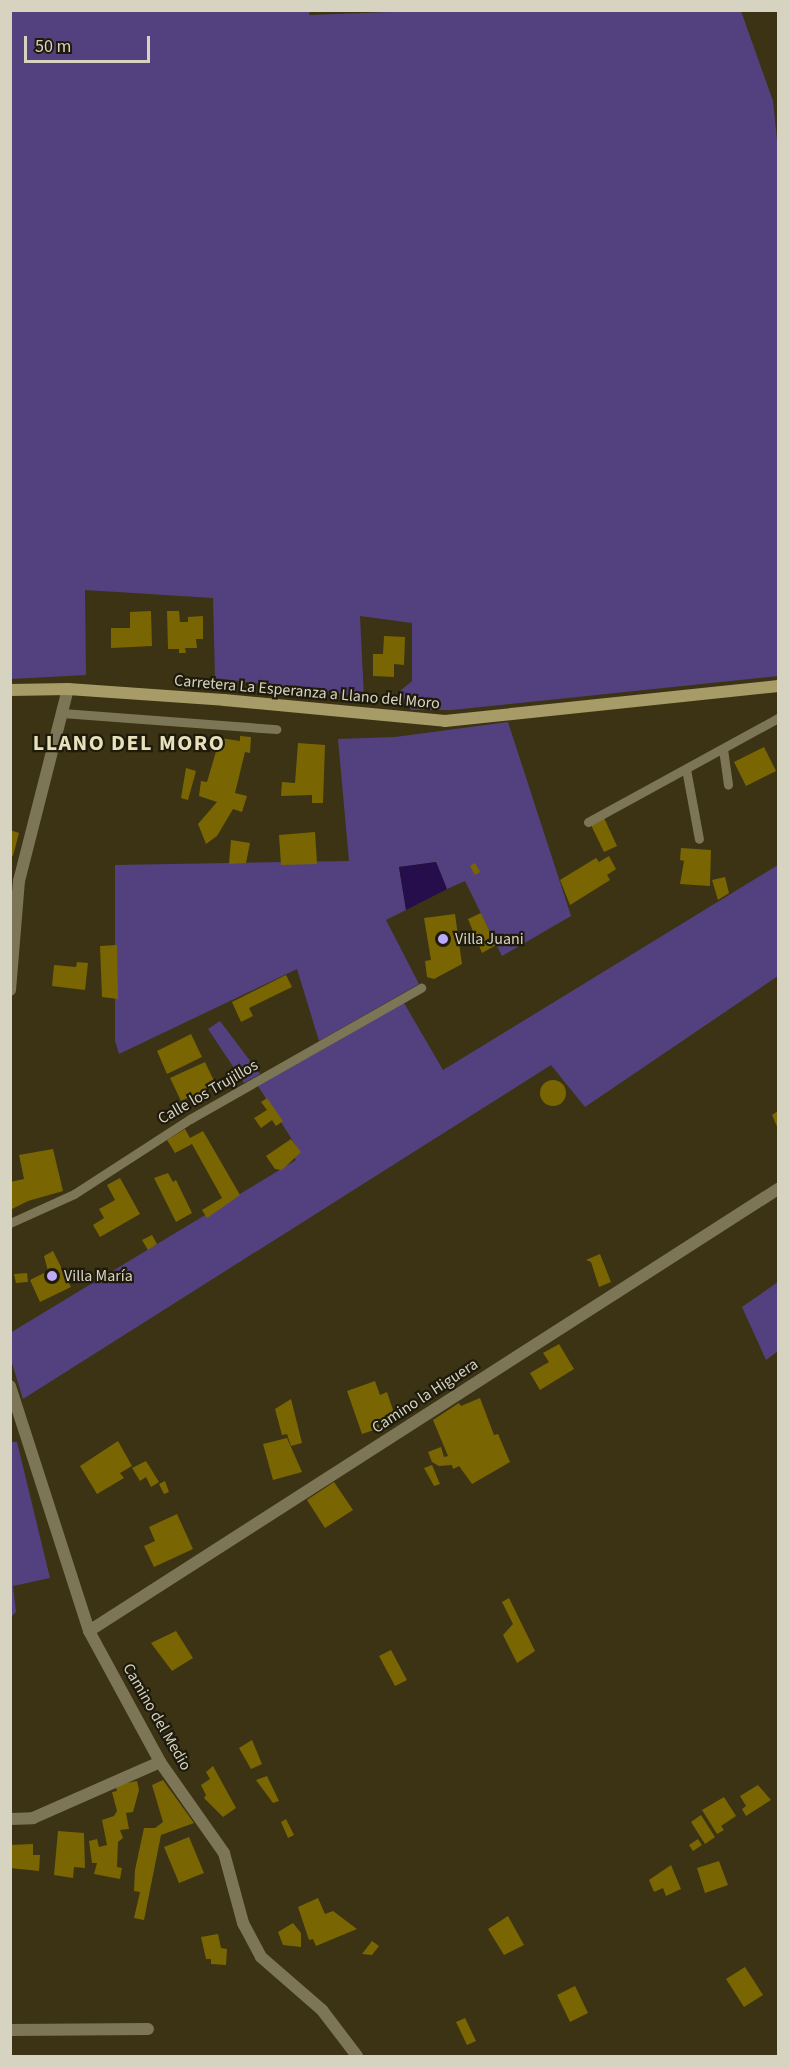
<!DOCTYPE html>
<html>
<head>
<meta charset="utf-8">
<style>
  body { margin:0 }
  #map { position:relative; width:789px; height:2067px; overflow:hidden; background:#3b3313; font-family:"Source Sans 3",sans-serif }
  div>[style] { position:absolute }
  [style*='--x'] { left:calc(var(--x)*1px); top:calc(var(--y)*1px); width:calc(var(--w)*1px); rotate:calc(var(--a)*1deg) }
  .green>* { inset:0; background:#53417f }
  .water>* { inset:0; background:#250e4b }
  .building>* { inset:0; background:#796603 }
  .round { border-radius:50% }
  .lane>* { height:9px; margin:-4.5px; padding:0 4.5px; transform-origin:4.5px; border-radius:4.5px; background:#7d7656 }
  .street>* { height:12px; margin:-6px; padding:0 6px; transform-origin:6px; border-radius:6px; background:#7d7656 }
  .secondary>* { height:12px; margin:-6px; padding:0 6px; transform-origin:6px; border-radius:6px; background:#a79b67 }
  .dots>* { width:16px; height:16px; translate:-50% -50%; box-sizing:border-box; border:3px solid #1e1b0d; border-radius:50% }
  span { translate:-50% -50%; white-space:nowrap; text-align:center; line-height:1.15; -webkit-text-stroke:4.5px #1e1b0d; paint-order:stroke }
  .street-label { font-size:16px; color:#d7d3c1 }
  .poi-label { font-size:16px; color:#d7d3c1 }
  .left { translate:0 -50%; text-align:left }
  .district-label { font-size:22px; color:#e9e1bc; font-weight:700; letter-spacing:1.5px }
  .frame { position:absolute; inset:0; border:12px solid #d7d3c1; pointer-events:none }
  .scale { position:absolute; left:24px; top:36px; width:126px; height:27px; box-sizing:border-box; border:3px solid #d7d3c1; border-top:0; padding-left:8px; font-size:18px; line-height:21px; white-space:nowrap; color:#d7d3c1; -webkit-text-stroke:4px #1e1b0d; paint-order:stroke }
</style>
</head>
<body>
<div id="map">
  <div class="green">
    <div style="clip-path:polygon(417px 11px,741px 11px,773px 101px,778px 149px,778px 676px,452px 710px,411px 710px,400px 691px,412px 681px,412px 623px,360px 616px,364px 697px,215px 678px,213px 598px,85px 590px,86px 675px,11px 679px,11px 11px,310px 11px,309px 15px)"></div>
    <div style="clip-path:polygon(508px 722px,571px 916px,502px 956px,465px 881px,447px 889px,436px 862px,399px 867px,406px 910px,386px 920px,419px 984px,319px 1041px,297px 969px,119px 1054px,115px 1041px,115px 865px,349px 861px,338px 739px,395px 737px)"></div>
    <div style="clip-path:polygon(778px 865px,778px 976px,585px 1107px,551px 1065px,23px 1399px,11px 1360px,10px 1333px,296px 1160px,294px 1157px,300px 1152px,258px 1086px,404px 1003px,443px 1070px)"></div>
    <div style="clip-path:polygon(220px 1021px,260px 1074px,244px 1083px,208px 1029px)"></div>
    <div style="clip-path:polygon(778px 1282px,778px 1351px,766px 1360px,742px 1307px)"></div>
    <div style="clip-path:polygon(10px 1442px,17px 1442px,50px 1578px,13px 1586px,16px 1612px,11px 1617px)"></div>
  </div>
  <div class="water">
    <div style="clip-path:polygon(436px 862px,447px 889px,406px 910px,399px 867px)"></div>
  </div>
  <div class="building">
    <div style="clip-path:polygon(151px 611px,152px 646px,111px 648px,111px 628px,130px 628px,130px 612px)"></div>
    <div style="clip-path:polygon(167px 611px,179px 611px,180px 622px,188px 622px,188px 617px,203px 616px,203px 639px,196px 639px,197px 648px,185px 648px,186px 653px,179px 653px,179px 649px,168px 649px)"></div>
    <div style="clip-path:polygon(384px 636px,405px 637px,404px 665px,394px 664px,394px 677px,373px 676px,373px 654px,383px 654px)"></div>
    <div style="clip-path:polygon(240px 736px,251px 737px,250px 753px,245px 752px,235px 793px,247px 796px,242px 812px,233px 809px,217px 836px,206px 844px,198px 824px,217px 802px,199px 796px,201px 781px,207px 782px,220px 738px,240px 741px)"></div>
    <div style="clip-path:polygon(298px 743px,325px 745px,323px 803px,312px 803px,312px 795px,281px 796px,282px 782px,295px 783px)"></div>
    <div style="clip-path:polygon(764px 747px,776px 771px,746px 786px,734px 762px)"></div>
    <div style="clip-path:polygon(186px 768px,196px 771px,188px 800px,181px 798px)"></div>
    <div style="clip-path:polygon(604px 818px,617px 846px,604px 852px,591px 825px)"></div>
    <div style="clip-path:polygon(10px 830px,19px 833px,13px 856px,10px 855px)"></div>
    <div style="clip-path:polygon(315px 832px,317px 864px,281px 865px,279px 835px)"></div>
    <div style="clip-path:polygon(231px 840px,250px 843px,246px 863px,229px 864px)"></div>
    <div style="clip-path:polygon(681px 848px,711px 850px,710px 886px,680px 884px,684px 861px,680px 860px)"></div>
    <div style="clip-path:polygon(609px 856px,616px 869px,607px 875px,610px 880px,570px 905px,560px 880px,596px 858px,599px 862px)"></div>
    <div style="clip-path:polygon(475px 863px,480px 872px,475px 875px,470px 866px)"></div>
    <div style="clip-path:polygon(725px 877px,729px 893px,718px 900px,712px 880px)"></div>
    <div style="clip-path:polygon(481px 913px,496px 945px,482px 953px,468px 919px)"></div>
    <div style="clip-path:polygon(455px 914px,462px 964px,434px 979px,427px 977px,425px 961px,431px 960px,424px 918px)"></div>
    <div style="clip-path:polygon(117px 945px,118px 999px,102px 997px,100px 946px)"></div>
    <div style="clip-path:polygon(77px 962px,88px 963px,85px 990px,52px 986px,54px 965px,76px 967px)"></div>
    <div style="clip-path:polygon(286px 975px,292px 987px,249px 1008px,253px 1016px,241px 1022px,232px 1002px)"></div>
    <div style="clip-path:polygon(191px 1034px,202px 1057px,167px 1074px,157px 1051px)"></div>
    <div style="clip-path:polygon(205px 1062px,216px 1085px,181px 1101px,170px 1078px)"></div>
    <div class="round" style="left:540px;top:1080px;width:26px;height:26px"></div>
    <div style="clip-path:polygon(267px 1098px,283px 1121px,276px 1126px,272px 1120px,261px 1128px,254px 1118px,267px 1110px,261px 1102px)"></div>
    <div style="clip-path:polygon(778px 1111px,778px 1129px,772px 1115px)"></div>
    <div style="clip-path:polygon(185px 1129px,190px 1138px,203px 1131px,240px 1195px,207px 1218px,202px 1210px,222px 1198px,192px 1144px,175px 1153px,167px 1140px)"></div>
    <div style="clip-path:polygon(291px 1139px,301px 1152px,282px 1170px,275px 1169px,266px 1156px)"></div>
    <div style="clip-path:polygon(53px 1149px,63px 1191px,28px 1201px,10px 1210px,10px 1182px,24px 1179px,19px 1155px)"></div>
    <div style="clip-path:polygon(168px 1173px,173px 1182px,176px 1180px,192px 1213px,176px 1222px,154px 1178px)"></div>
    <div style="clip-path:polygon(120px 1178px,140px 1214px,100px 1237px,93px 1225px,104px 1218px,99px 1209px,115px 1200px,107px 1185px)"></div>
    <div style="clip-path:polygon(152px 1235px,157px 1244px,148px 1250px,142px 1240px)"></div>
    <div style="clip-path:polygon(53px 1251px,71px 1287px,40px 1302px,30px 1280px,48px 1271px,44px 1256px)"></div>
    <div style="clip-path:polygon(600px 1254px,611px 1282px,599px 1287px,591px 1262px,586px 1260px)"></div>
    <div style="clip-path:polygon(27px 1273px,28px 1282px,16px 1283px,14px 1274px)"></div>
    <div style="clip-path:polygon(559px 1344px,574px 1369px,540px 1390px,530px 1373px,549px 1362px,543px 1353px)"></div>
    <div style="clip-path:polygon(375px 1381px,380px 1395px,387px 1392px,395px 1416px,378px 1422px,380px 1428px,362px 1434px,347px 1391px)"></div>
    <div style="clip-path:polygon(480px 1398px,494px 1435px,498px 1434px,510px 1462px,472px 1484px,459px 1466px,453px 1469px,452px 1465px,439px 1466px,432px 1462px,428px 1452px,441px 1447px,444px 1457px,448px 1456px,433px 1420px,459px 1403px,461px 1406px)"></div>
    <div style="clip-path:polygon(291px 1399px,302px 1443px,291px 1446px,287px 1434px,282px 1435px,275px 1409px)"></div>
    <div style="clip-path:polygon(287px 1438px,302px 1472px,273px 1480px,263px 1444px)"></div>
    <div style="clip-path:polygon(118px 1441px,132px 1466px,120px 1473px,124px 1478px,97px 1494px,80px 1466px)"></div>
    <div style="clip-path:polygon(146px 1461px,159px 1482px,151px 1487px,146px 1477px,140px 1481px,132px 1468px)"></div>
    <div style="clip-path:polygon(432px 1465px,440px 1484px,434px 1486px,424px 1468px)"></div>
    <div style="clip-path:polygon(165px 1481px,169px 1492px,164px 1494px,159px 1484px)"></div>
    <div style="clip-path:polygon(334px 1482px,353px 1510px,325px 1528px,307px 1500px)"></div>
    <div style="clip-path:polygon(177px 1514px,193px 1549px,154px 1567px,144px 1546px,155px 1541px,149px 1527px)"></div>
    <div style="clip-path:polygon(509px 1598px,535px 1651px,517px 1663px,503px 1635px,513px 1624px,502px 1602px)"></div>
    <div style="clip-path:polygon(176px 1631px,193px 1658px,172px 1671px,151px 1643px)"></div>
    <div style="clip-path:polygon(391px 1650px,407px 1680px,395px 1686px,379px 1656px)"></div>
    <div style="clip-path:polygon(252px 1740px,262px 1764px,251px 1769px,239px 1748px)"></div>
    <div style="clip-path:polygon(213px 1766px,236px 1808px,223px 1817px,204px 1798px,206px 1795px,201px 1785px,210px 1779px,206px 1772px)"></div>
    <div style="clip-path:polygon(267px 1776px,279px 1801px,273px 1803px,256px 1780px)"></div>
    <div style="clip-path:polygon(163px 1780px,194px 1823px,161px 1835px,144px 1920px,134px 1918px,140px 1892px,134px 1891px,135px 1870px,144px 1828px,155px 1828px,163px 1822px,152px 1785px)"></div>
    <div style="clip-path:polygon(137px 1781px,139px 1790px,133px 1812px,126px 1813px,129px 1829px,120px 1830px,123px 1838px,118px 1842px,117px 1867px,122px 1868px,120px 1879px,94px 1874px,97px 1863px,92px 1863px,89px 1841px,97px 1839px,99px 1847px,107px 1845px,102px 1820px,114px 1816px,117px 1811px,112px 1792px,117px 1791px,115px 1785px)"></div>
    <div style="clip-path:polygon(758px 1785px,771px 1800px,746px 1816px,742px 1809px,746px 1806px,740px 1796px)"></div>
    <div style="clip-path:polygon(724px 1797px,736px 1816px,721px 1826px,724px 1830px,717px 1834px,702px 1810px)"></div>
    <div style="clip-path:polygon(701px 1815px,715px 1837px,705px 1844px,691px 1822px)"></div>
    <div style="clip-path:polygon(286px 1819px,294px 1835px,288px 1838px,281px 1822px)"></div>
    <div style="clip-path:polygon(58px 1831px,84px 1833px,85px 1868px,74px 1867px,73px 1878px,54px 1875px)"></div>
    <div style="clip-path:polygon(189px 1837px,204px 1873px,179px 1883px,164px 1847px)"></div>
    <div style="clip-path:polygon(698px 1839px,702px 1845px,693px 1851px,689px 1845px)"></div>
    <div style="clip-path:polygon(33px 1844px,33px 1855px,40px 1855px,39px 1871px,10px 1868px,10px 1845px)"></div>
    <div style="clip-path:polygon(719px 1861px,728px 1885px,705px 1893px,697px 1868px)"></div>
    <div style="clip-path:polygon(671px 1865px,681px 1889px,666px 1896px,663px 1888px,654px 1892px,649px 1880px)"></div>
    <div style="clip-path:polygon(318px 1898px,325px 1914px,333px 1911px,357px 1929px,316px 1946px,313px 1939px,309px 1940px,298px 1907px)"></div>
    <div style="clip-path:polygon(508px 1916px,524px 1945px,504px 1955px,488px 1929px)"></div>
    <div style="clip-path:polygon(293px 1923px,301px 1933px,301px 1947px,283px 1945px,278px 1932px)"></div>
    <div style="clip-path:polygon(218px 1934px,221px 1948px,227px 1949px,226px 1965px,211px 1964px,211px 1959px,206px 1959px,201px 1937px)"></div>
    <div style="clip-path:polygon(372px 1941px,379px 1946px,372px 1955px,362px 1954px)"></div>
    <div style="clip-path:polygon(745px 1967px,763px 1995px,744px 2007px,726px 1979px)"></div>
    <div style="clip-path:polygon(575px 1986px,588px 2013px,570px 2022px,557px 1995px)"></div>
    <div style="clip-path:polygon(465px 2018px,476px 2041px,467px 2045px,456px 2022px)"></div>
  </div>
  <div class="lane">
    <div style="--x:62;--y:713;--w:215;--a:4.3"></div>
    <div style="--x:723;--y:749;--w:36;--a:82"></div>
    <div style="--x:686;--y:769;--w:71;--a:79.5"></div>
    <div style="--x:588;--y:822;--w:217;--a:-28.7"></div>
    <div style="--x:10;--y:1223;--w:70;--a:-24.4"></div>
    <div style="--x:74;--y:1194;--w:138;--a:-32.9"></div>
    <div style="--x:190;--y:1119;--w:266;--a:-29.6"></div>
  </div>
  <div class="street">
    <div style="--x:10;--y:990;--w:109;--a:-85.3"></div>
    <div style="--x:19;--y:881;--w:198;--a:-75.7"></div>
    <div style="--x:10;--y:1386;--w:257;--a:72.1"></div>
    <div style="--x:89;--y:1631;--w:149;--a:61.5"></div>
    <div style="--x:160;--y:1762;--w:111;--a:54.9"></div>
    <div style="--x:224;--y:1853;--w:73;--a:74.8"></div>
    <div style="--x:243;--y:1923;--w:38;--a:62"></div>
    <div style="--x:261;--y:1957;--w:81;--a:41"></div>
    <div style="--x:322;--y:2010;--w:58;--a:52.7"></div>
    <div style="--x:89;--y:1631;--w:819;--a:-32.68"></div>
    <div style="--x:10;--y:1819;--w:23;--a:-2"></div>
    <div style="--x:33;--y:1818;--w:139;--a:-23.8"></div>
    <div style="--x:10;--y:2030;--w:138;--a:-0.4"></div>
  </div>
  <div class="secondary">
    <div style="--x:10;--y:690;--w:58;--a:-1"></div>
    <div style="--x:68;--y:689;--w:156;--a:4"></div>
    <div style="--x:224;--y:700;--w:222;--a:5.4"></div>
    <div style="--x:445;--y:721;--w:335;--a:-6"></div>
  </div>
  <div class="dots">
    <div style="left:443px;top:939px;background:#bcaaf6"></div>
    <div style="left:52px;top:1276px;background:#bcaaf6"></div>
  </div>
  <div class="street-label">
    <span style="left:307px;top:692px;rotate:5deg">Carretera La Esperanza a Llano del Moro</span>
    <span style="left:208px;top:1092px;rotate:-30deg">Calle los Trujillos</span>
    <span style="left:425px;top:1396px;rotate:-33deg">Camino la Higuera</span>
    <span style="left:157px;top:1717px;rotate:60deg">Camino del Medio</span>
  </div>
  <div class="poi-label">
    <span class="left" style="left:455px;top:939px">Villa Juani</span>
    <span class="left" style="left:64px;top:1276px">Villa María</span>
  </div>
  <div class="district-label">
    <span style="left:129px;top:744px">LLANO DEL MORO</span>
  </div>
  <div class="frame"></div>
  <div class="scale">50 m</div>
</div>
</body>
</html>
